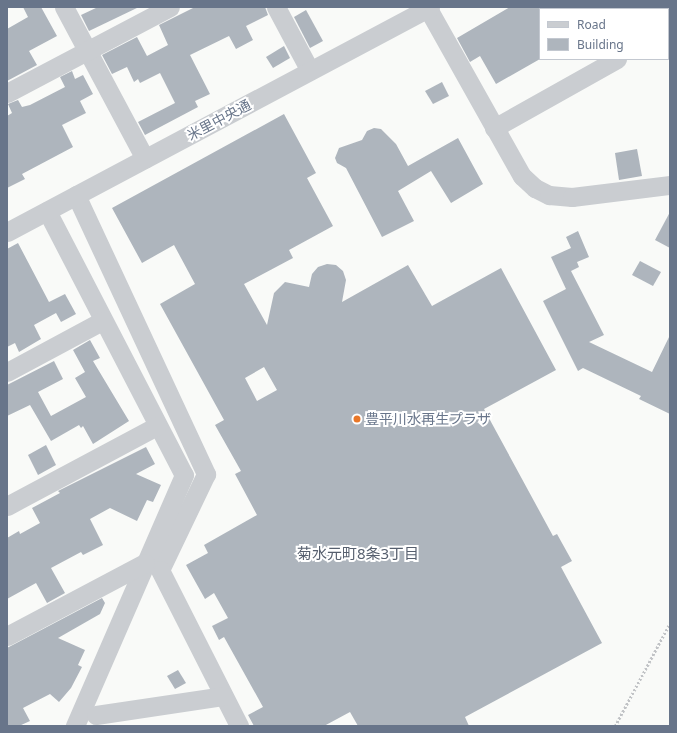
<!DOCTYPE html>
<html>
<head>
<meta charset="utf-8">
<style>
  body { margin:0 }
  #map { position:relative; width:677px; height:733px; overflow:hidden; background:#f9faf8; font-family:"Noto Sans","Noto Sans JP",sans-serif }
  div>[style] { position:absolute }
  [style*='--x'] { left:calc(var(--x)*1px); top:calc(var(--y)*1px); width:calc(var(--w)*1px); rotate:calc(var(--a)*1deg) }
  .building>* { inset:0; background:#aeb5bd }
  .path>* { height:2.5px; margin-top:-1.25px; transform-origin:0; background:repeating-linear-gradient(90deg,#c1c3c6 0 2px,transparent 0 4px) }
  .minor>* { height:19px; margin:-9.5px; padding:0 9.5px; transform-origin:9.5px; border-radius:9.5px; background:#cacdd1 }
  .dots>* { width:11px; height:11px; translate:-50% -50%; box-sizing:border-box; border:2px solid #fff; border-radius:50% }
  span { translate:-50% -50%; white-space:nowrap; text-align:center; line-height:1.15; -webkit-text-stroke:4px #fff; paint-order:stroke }
  .street-label { font-size:14px; color:#68758a }
  .poi-label { font-size:14px; color:#68758a }
  .left { translate:0 -50%; text-align:left }
  .neighbourhood-label { font-size:15px; color:#565f6e }
  .frame { position:absolute; inset:0; border:8px solid #68758a; pointer-events:none }
  .legend { position:absolute; left:539px; top:8px; width:130px; height:52px; box-sizing:border-box; background:#fff; border:1px solid #c3c8d0; margin:0; padding:5px 7px; list-style:none; font-size:12px; color:#68758a }
  .legend li { display:flex; align-items:center; gap:8px; height:20px }
  .legend b { width:20px; border:1px solid #c3c8d0 }
</style>
</head>
<body>
<div id="map">
  <div class="building">
    <div style="clip-path:polygon(23px 7px,41px 7px,57px 36px,29px 51px,37px 65px,7px 81px,7px 29px,28px 17px)"></div>
    <div style="clip-path:polygon(98px 7px,139px 7px,89px 31px,81px 15px)"></div>
    <div style="clip-path:polygon(195px 7px,265px 7px,268px 15px,246px 26px,253px 40px,236px 49px,229px 36px,190px 55px,210px 94px,195px 101px,198px 107px,145px 135px,138px 122px,175px 103px,160px 73px,140px 83px,138px 79px,134px 82px,127px 67px,112px 74px,102px 55px,137px 37px,147px 56px,168px 45px,159px 25px)"></div>
    <div style="clip-path:polygon(510px 7px,540px 7px,540px 59px,496px 84px,480px 56px,470px 62px,457px 38px)"></div>
    <div style="clip-path:polygon(306px 10px,323px 41px,310px 48px,294px 17px)"></div>
    <div style="clip-path:polygon(284px 46px,290px 58px,273px 68px,266px 57px)"></div>
    <div style="clip-path:polygon(72px 71px,75px 79px,83px 75px,93px 94px,80px 101px,86px 113px,62px 125px,73px 147px,22px 174px,25px 179px,7px 188px,7px 116px,12px 113px,8px 104px,18px 100px,22px 107px,30px 105px,65px 87px,60px 77px)"></div>
    <div style="clip-path:polygon(442px 82px,449px 96px,433px 104px,425px 91px)"></div>
    <div style="clip-path:polygon(evenodd,284px 114px,316px 173px,307px 178px,333px 226px,289px 250px,293px 258px,244px 284px,267px 325px,274px 293px,285px 282px,309px 287px,312px 274px,318px 267px,327px 264px,336px 265px,343px 271px,346px 280px,342px 302px,408px 265px,432px 306px,501px 268px,556px 370px,484px 409px,553px 536px,557px 534px,572px 561px,561px 567px,602px 643px,465px 717px,469px 726px,358px 726px,350px 712px,324px 726px,254px 726px,248px 715px,263px 707px,224px 637px,219px 640px,212px 626px,228px 618px,214px 593px,205px 599px,186px 565px,208px 553px,204px 545px,257px 515px,235px 474px,241px 471px,215px 425px,224px 420px,160px 304px,195px 284px,174px 245px,142px 263px,112px 208px,284px 114px,264px 367px,277px 390px,257px 401px,245px 378px,264px 367px)"></div>
    <div style="clip-path:polygon(374px 128px,381px 129px,396px 144px,408px 166px,458px 138px,483px 184px,451px 203px,431px 171px,398px 191px,414px 221px,382px 237px,346px 168px,337px 163px,335px 158px,339px 148px,362px 140px,367px 131px)"></div>
    <div style="clip-path:polygon(637px 149px,642px 176px,619px 180px,615px 153px)"></div>
    <div style="clip-path:polygon(670px 212px,670px 248px,655px 240px)"></div>
    <div style="clip-path:polygon(578px 231px,589px 257px,577px 262px,579px 267px,571px 271px,604px 335px,589px 342px,652px 372px,670px 335px,670px 414px,639px 399px,641px 396px,583px 368px,578px 371px,543px 301px,566px 289px,551px 257px,571px 248px,566px 237px)"></div>
    <div style="clip-path:polygon(18px 243px,49px 302px,65px 294px,76px 314px,61px 322px,56px 313px,34px 325px,41px 339px,19px 352px,15px 343px,7px 347px,7px 249px)"></div>
    <div style="clip-path:polygon(640px 261px,661px 272px,653px 286px,632px 275px)"></div>
    <div style="clip-path:polygon(90px 340px,100px 358px,93px 361px,129px 421px,93px 444px,83px 426px,81px 428px,79px 425px,51px 441px,30px 405px,7px 416px,7px 385px,54px 361px,63px 379px,38px 392px,51px 416px,86px 397px,75px 378px,85px 372px,73px 350px)"></div>
    <div style="clip-path:polygon(46px 445px,56px 465px,38px 475px,28px 455px)"></div>
    <div style="clip-path:polygon(146px 447px,155px 464px,136px 474px,161px 485px,153px 502px,147px 500px,137px 521px,110px 508px,90px 519px,103px 545px,83px 555px,81px 552px,51px 568px,65px 593px,47px 603px,36px 583px,7px 599px,7px 538px,19px 531px,20px 534px,40px 523px,32px 508px,60px 493px,58px 491px)"></div>
    <div style="clip-path:polygon(102px 598px,105px 603px,100px 614px,58px 638px,85px 650px,78px 665px,82px 667px,71px 688px,59px 702px,50px 694px,23px 708px,30px 721px,19px 726px,7px 726px,7px 648px)"></div>
    <div style="clip-path:polygon(178px 670px,186px 683px,175px 689px,167px 676px)"></div>
  </div>
  <div class="path">
    <div style="--x:615;--y:726;--w:117;--a:-61.9"></div>
  </div>
  <div class="minor">
    <div style="--x:64;--y:7;--w:172;--a:61.9"></div>
    <div style="--x:276;--y:7;--w:72;--a:62"></div>
    <div style="--x:427;--y:7;--w:194;--a:60.7"></div>
    <div style="--x:522;--y:176;--w:18;--a:43"></div>
    <div style="--x:535;--y:188;--w:16;--a:27"></div>
    <div style="--x:549;--y:195;--w:23;--a:5"></div>
    <div style="--x:572;--y:197;--w:99;--a:-7"></div>
    <div style="--x:668;--y:19;--w:4;--a:63"></div>
    <div style="--x:7;--y:93;--w:184;--a:-27.8"></div>
    <div style="--x:494;--y:128;--w:141;--a:-29.3"></div>
    <div style="--x:76;--y:195;--w:308;--a:65"></div>
    <div style="--x:206;--y:474;--w:106;--a:115.6"></div>
    <div style="--x:160;--y:570;--w:175;--a:63.1"></div>
    <div style="--x:47;--y:211;--w:297;--a:62.6"></div>
    <div style="--x:184;--y:475;--w:274;--a:113.5"></div>
    <div style="--x:7;--y:232;--w:479;--a:-28"></div>
    <div style="--x:7;--y:372;--w:108;--a:-28.2"></div>
    <div style="--x:7;--y:506;--w:170;--a:-28.1"></div>
    <div style="--x:7;--y:636;--w:156;--a:-27.9"></div>
    <div style="--x:96;--y:715;--w:128;--a:-8.5"></div>
  </div>
  <div class="dots">
    <div style="left:357px;top:419px;background:#e97728"></div>
  </div>
  <div class="street-label">
    <span style="left:219px;top:120px;rotate:-28deg">米里中央通</span>
  </div>
  <div class="poi-label">
    <span class="left" style="left:365px;top:419px">豊平川水再生プラザ</span>
  </div>
  <div class="neighbourhood-label">
    <span style="left:358px;top:554px">菊水元町8条3丁目</span>
  </div>
  <div class="frame"></div>
  <ul class="legend">
  <li><b style="height:5px;background:#cacdd1"></b>Road</li>
  <li><b style="height:11px;background:#aeb5bd"></b>Building</li>
  </ul>
</div>
</body>
</html>
